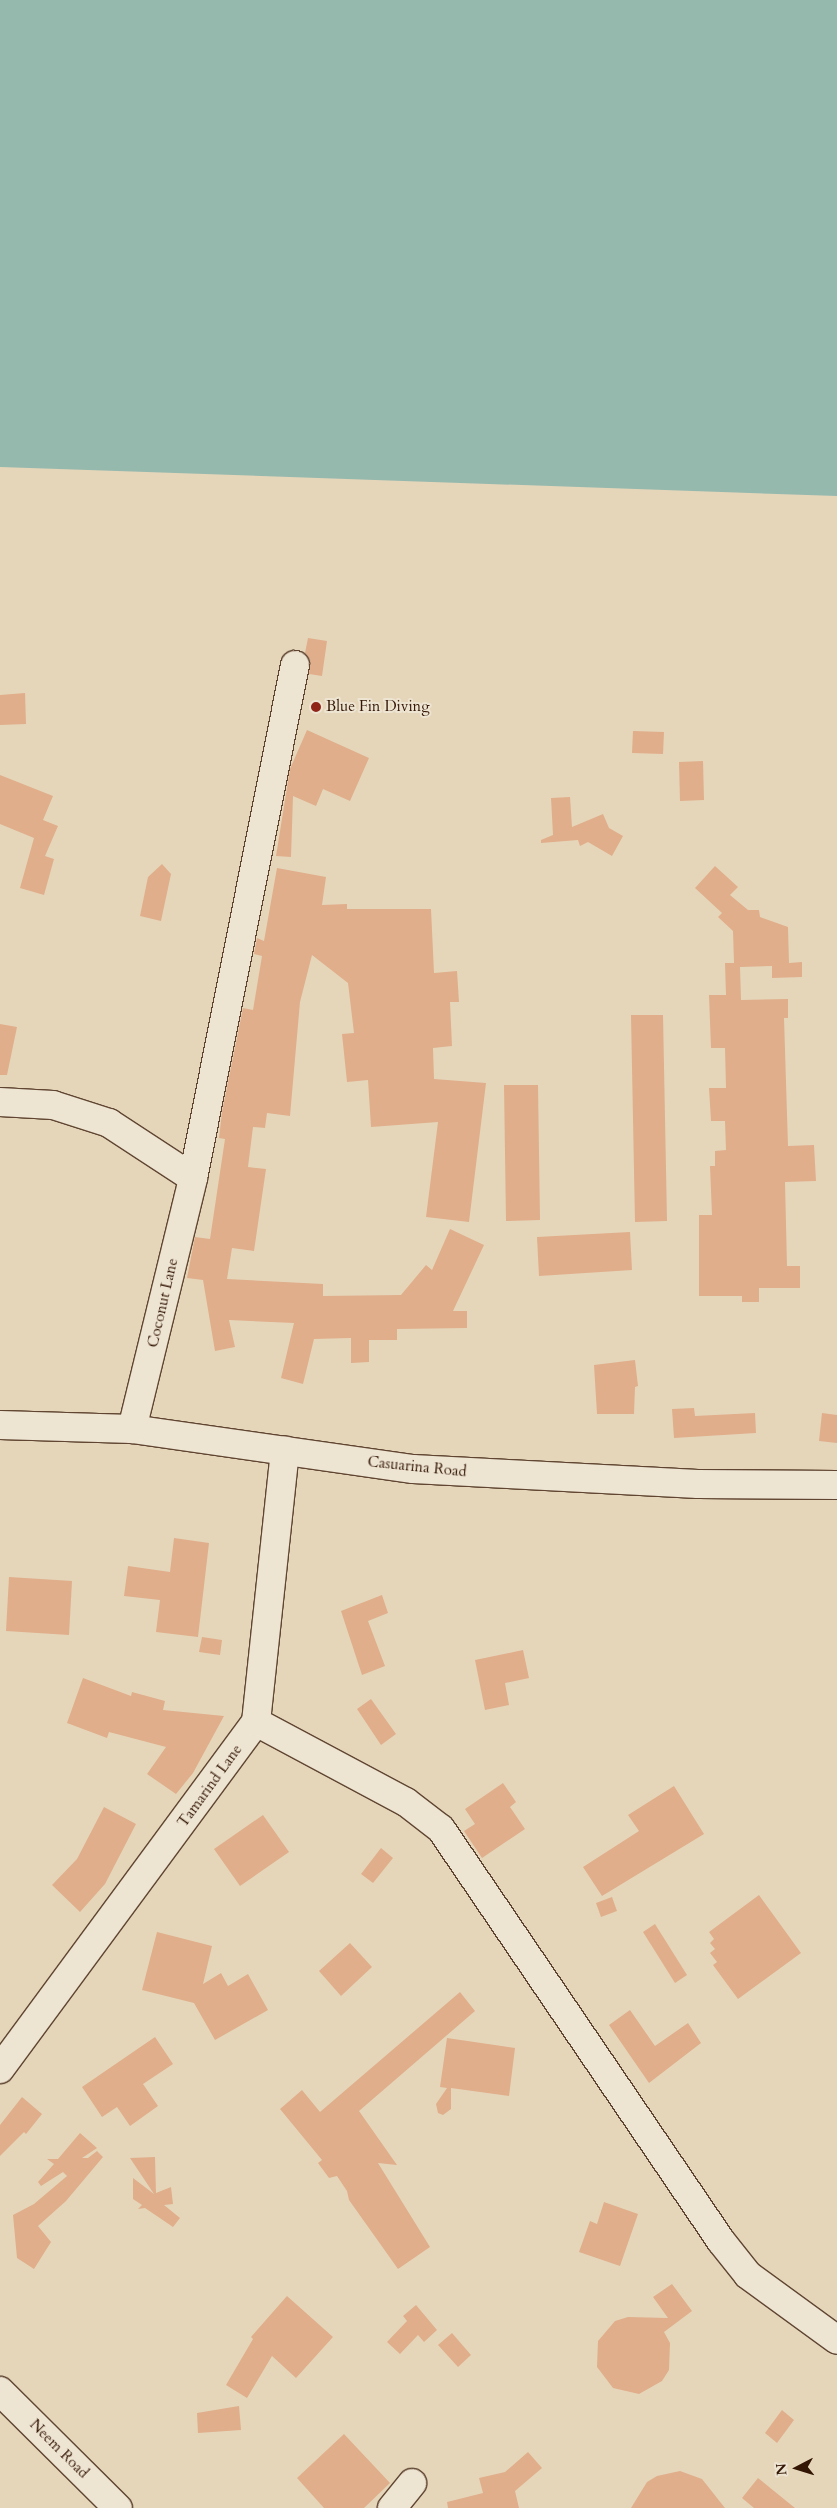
<!DOCTYPE html>
<html>
<head>
<meta charset="utf-8">
<style>
  body { margin:0 }
  #map { position:relative; width:837px; height:2508px; overflow:hidden; background:#e5d6ba; font-family:Cardo,serif }
  div>[style] { position:absolute }
  [style*='--x'] { left:calc(var(--x)*1px); top:calc(var(--y)*1px); width:calc(var(--w)*1px); rotate:calc(var(--a)*1deg) }
  .water>* { inset:0; background:#96b9ae }
  .building>* { inset:0; background:#e0ae8b }
  .roads { filter:drop-shadow(1px 0 #604632) drop-shadow(-1px 0 #604632) drop-shadow(0 1px #604632) drop-shadow(0 -1px #604632) }
  .minor>* { height:28px; margin:-14px; padding:0 14px; transform-origin:14px; border-radius:14px; background:#eee4d2 }
  .dots>* { width:14px; height:14px; translate:-50% -50%; box-sizing:border-box; border:2px solid #eee4d2; border-radius:50% }
  span { translate:-50% -50%; white-space:nowrap; text-align:center; line-height:1.15; -webkit-text-stroke:4px #eee4d2; paint-order:stroke }
  .poi-label { font-size:15px; color:#331604 }
  .left { translate:0 -50%; text-align:left }
  .street-label { font-size:15px; color:#331604 }
  .north { position:absolute; left:772px; top:2443px; width:50px; height:50px; -webkit-text-stroke:4px #eee4d2; paint-order:stroke; rotate:265deg; font-size:14px; font-weight:700; line-height:20px; text-align:center; color:#331604 }
  .north::after { content:''; display:block; margin:auto; width:18px; height:22px; background:#331604; clip-path:polygon(50% 0,100% 100%,50% 72%,0 100%) }
</style>
</head>
<body>
<div id="map">
  <div class="water">
    <div style="clip-path:polygon(0 0,837px 0,837px 496px,0 467px)"></div>
  </div>
  <div class="building">
    <div style="clip-path:polygon(308px 638px,327px 641px,322px 676px,309px 674px,310px 660px,305px 653px)"></div>
    <div style="clip-path:polygon(25px 693px,26px 724px,0 725px,0 695px)"></div>
    <div style="clip-path:polygon(307px 730px,369px 758px,350px 801px,323px 789px,316px 806px,293px 796px,291px 857px,276px 856px,290px 769px)"></div>
    <div style="clip-path:polygon(633px 731px,664px 732px,663px 754px,632px 753px)"></div>
    <div style="clip-path:polygon(703px 761px,704px 800px,680px 801px,679px 762px)"></div>
    <div style="clip-path:polygon(0 775px,53px 796px,43px 820px,58px 826px,45px 856px,54px 859px,44px 895px,20px 888px,34px 838px,0 824px)"></div>
    <div style="clip-path:polygon(570px 797px,572px 827px,603px 814px,609px 828px,623px 836px,612px 856px,588px 842px,580px 846px,578px 840px,541px 843px,541px 840px,553px 835px,551px 798px)"></div>
    <div style="clip-path:polygon(162px 864px,171px 874px,161px 921px,140px 916px,148px 877px)"></div>
    <div style="clip-path:polygon(715px 866px,738px 887px,730px 895px,748px 910px,759px 910px,760px 917px,788px 927px,789px 963px,802px 962px,802px 977px,772px 978px,772px 966px,740px 967px,741px 1000px,788px 999px,788px 1018px,784px 1018px,788px 1146px,814px 1145px,816px 1181px,785px 1182px,787px 1266px,800px 1266px,800px 1288px,759px 1288px,759px 1302px,742px 1302px,742px 1296px,699px 1296px,699px 1215px,712px 1215px,710px 1166px,715px 1166px,715px 1151px,726px 1150px,725px 1121px,711px 1121px,709px 1088px,726px 1088px,725px 1048px,711px 1048px,709px 995px,726px 995px,725px 963px,734px 963px,733px 931px,718px 917px,722px 913px,695px 888px)"></div>
    <div style="clip-path:polygon(277px 868px,326px 877px,322px 905px,347px 904px,347px 909px,431px 909px,434px 973px,457px 971px,459px 1002px,450px 1002px,452px 1046px,433px 1048px,434px 1079px,486px 1083px,469px 1222px,426px 1217px,438px 1122px,371px 1127px,368px 1080px,347px 1082px,342px 1034px,354px 1033px,348px 983px,312px 955px,300px 1002px,290px 1116px,267px 1113px,265px 1128px,253px 1127px,248px 1167px,266px 1169px,254px 1251px,232px 1248px,227px 1279px,323px 1284px,323px 1296px,401px 1295px,426px 1265px,432px 1270px,450px 1229px,484px 1245px,453px 1311px,467px 1311px,467px 1328px,397px 1329px,397px 1340px,369px 1340px,369px 1362px,351px 1363px,351px 1338px,314px 1339px,303px 1384px,281px 1378px,294px 1323px,229px 1320px,235px 1347px,215px 1351px,203px 1280px,187px 1278px,195px 1237px,210px 1239px,225px 1139px,219px 1138px,222px 1112px,243px 1008px,253px 1010px,262px 956px,254px 954px,257px 938px,264px 941px)"></div>
    <div style="clip-path:polygon(631px 1015px,663px 1015px,667px 1221px,635px 1222px)"></div>
    <div style="clip-path:polygon(0 1024px,17px 1027px,7px 1075px,0 1075px)"></div>
    <div style="clip-path:polygon(504px 1085px,538px 1085px,540px 1220px,506px 1221px)"></div>
    <div style="clip-path:polygon(630px 1232px,632px 1270px,539px 1276px,537px 1237px)"></div>
    <div style="clip-path:polygon(635px 1360px,638px 1386px,635px 1387px,634px 1414px,597px 1414px,594px 1365px)"></div>
    <div style="clip-path:polygon(694px 1408px,695px 1416px,755px 1413px,756px 1433px,674px 1438px,672px 1409px)"></div>
    <div style="clip-path:polygon(822px 1413px,837px 1415px,837px 1443px,819px 1441px)"></div>
    <div style="clip-path:polygon(174px 1538px,209px 1543px,198px 1637px,156px 1632px,160px 1600px,124px 1596px,128px 1566px,170px 1572px)"></div>
    <div style="clip-path:polygon(9px 1577px,72px 1581px,69px 1635px,6px 1631px)"></div>
    <div style="clip-path:polygon(382px 1595px,388px 1613px,368px 1621px,385px 1666px,362px 1675px,341px 1611px)"></div>
    <div style="clip-path:polygon(202px 1637px,222px 1640px,220px 1655px,199px 1652px)"></div>
    <div style="clip-path:polygon(523px 1650px,529px 1678px,505px 1683px,509px 1705px,485px 1710px,475px 1660px)"></div>
    <div style="clip-path:polygon(83px 1678px,131px 1696px,132px 1692px,165px 1701px,163px 1710px,224px 1716px,193px 1773px,176px 1794px,147px 1774px,166px 1747px,109px 1732px,107px 1738px,67px 1723px)"></div>
    <div style="clip-path:polygon(371px 1699px,396px 1734px,381px 1745px,357px 1709px)"></div>
    <div style="clip-path:polygon(503px 1783px,516px 1802px,510px 1807px,525px 1829px,482px 1858px,464px 1831px,475px 1824px,465px 1809px)"></div>
    <div style="clip-path:polygon(674px 1786px,704px 1834px,602px 1896px,583px 1867px,639px 1831px,628px 1815px)"></div>
    <div style="clip-path:polygon(104px 1807px,136px 1824px,105px 1884px,80px 1912px,52px 1885px,77px 1859px)"></div>
    <div style="clip-path:polygon(263px 1815px,289px 1852px,240px 1886px,214px 1849px)"></div>
    <div style="clip-path:polygon(381px 1848px,393px 1858px,373px 1883px,361px 1874px)"></div>
    <div style="clip-path:polygon(759px 1895px,801px 1953px,738px 1999px,713px 1965px,717px 1962px,710px 1953px,715px 1949px,710px 1943px,714px 1939px,709px 1932px)"></div>
    <div style="clip-path:polygon(612px 1897px,617px 1911px,601px 1917px,596px 1903px)"></div>
    <div style="clip-path:polygon(655px 1924px,687px 1975px,675px 1983px,643px 1932px)"></div>
    <div style="clip-path:polygon(157px 1932px,212px 1946px,203px 1984px,221px 1973px,228px 1986px,248px 1974px,268px 2010px,215px 2040px,194px 2003px,142px 1990px)"></div>
    <div style="clip-path:polygon(350px 1943px,372px 1967px,341px 1996px,319px 1971px)"></div>
    <div style="clip-path:polygon(460px 1992px,475px 2011px,359px 2111px,397px 2165px,378px 2163px,430px 2247px,398px 2269px,349px 2200px,347px 2191px,337px 2176px,329px 2178px,318px 2163px,322px 2160px,280px 2109px,302px 2090px,320px 2112px)"></div>
    <div style="clip-path:polygon(630px 2010px,655px 2046px,688px 2023px,701px 2043px,649px 2083px,609px 2025px)"></div>
    <div style="clip-path:polygon(155px 2037px,173px 2064px,143px 2084px,158px 2106px,130px 2126px,117px 2107px,102px 2117px,82px 2087px)"></div>
    <div style="clip-path:polygon(447px 2038px,515px 2048px,509px 2096px,451px 2088px,451px 2109px,443px 2115px,438px 2113px,436px 2104px,447px 2088px,440px 2087px)"></div>
    <div style="clip-path:polygon(22px 2097px,42px 2114px,26px 2134px,24px 2132px,0 2156px,0 2125px)"></div>
    <div style="clip-path:polygon(80px 2133px,97px 2148px,82px 2158px,88px 2158px,97px 2151px,103px 2157px,66px 2201px,38px 2226px,51px 2242px,34px 2269px,17px 2258px,13px 2215px,34px 2204px,67px 2176px,63px 2172px,41px 2186px,38px 2182px,54px 2164px,47px 2159px,58px 2159px)"></div>
    <div style="clip-path:polygon(155px 2157px,156px 2193px,171px 2187px,173px 2204px,164px 2205px,180px 2218px,173px 2227px,145px 2208px,138px 2209px,142px 2205px,133px 2199px,133px 2178px,154px 2194px,130px 2158px)"></div>
    <div style="clip-path:polygon(604px 2202px,638px 2214px,620px 2266px,579px 2252px,590px 2221px,597px 2224px)"></div>
    <div style="clip-path:polygon(672px 2284px,692px 2311px,664px 2332px,670px 2343px,669px 2370px,662px 2381px,639px 2394px,613px 2388px,597px 2367px,598px 2341px,615px 2321px,628px 2317px,668px 2318px,653px 2297px)"></div>
    <div style="clip-path:polygon(287px 2296px,333px 2337px,296px 2378px,272px 2356px,247px 2398px,226px 2385px,253px 2339px,251px 2337px)"></div>
    <div style="clip-path:polygon(416px 2305px,437px 2330px,424px 2342px,418px 2335px,400px 2354px,387px 2342px,407px 2321px,403px 2316px)"></div>
    <div style="clip-path:polygon(452px 2333px,471px 2355px,458px 2367px,438px 2345px)"></div>
    <div style="clip-path:polygon(239px 2406px,241px 2430px,198px 2433px,197px 2413px)"></div>
    <div style="clip-path:polygon(782px 2410px,794px 2420px,777px 2443px,765px 2433px)"></div>
    <div style="clip-path:polygon(344px 2434px,390px 2483px,364px 2508px,324px 2508px,297px 2478px)"></div>
    <div style="clip-path:polygon(528px 2452px,542px 2468px,515px 2491px,519px 2508px,448px 2508px,447px 2502px,483px 2493px,479px 2478px,505px 2472px)"></div>
    <div style="clip-path:polygon(680px 2471px,702px 2479px,725px 2508px,631px 2508px,647px 2482px,657px 2476px)"></div>
    <div style="clip-path:polygon(758px 2478px,795px 2508px,754px 2508px,742px 2498px)"></div>
  </div>
  <div class="roads">
    <div class="minor">
      <div style="--x:0;--y:1102;--w:53;--a:3.2"></div>
      <div style="--x:53;--y:1105;--w:59;--a:17.8"></div>
      <div style="--x:109;--y:1123;--w:100;--a:33.2"></div>
      <div style="--x:0;--y:1425;--w:132;--a:1.7"></div>
      <div style="--x:132;--y:1429;--w:284;--a:8.1"></div>
      <div style="--x:413;--y:1469;--w:285;--a:3"></div>
      <div style="--x:698;--y:1484;--w:139;--a:0.4"></div>
      <div style="--x:132;--y:1429;--w:258;--a:-76.3"></div>
      <div style="--x:193;--y:1178;--w:523;--a:-78.75"></div>
      <div style="--x:256;--y:1722;--w:170;--a:28.1"></div>
      <div style="--x:406;--y:1802;--w:44;--a:37.6"></div>
      <div style="--x:441;--y:1829;--w:498;--a:55.8"></div>
      <div style="--x:721;--y:2241;--w:43;--a:51.5"></div>
      <div style="--x:748;--y:2275;--w:110;--a:36.1"></div>
      <div style="--x:0;--y:2069;--w:431;--a:-53.6"></div>
      <div style="--x:256;--y:1722;--w:273;--a:-83.9"></div>
      <div style="--x:0;--y:2391;--w:166;--a:44.8"></div>
      <div style="--x:392;--y:2508;--w:32;--a:-51"></div>
    </div>
  </div>
  <div class="dots">
    <div style="left:316px;top:707px;background:#8f2418"></div>
  </div>
  <div class="poi-label">
    <span class="left" style="left:326px;top:707px">Blue Fin Diving</span>
  </div>
  <div class="street-label">
    <span style="left:163px;top:1303px;rotate:-77deg">Coconut Lane</span>
    <span style="left:417px;top:1467px;rotate:6deg">Casuarina Road</span>
    <span style="left:210px;top:1786px;rotate:-54deg">Tamarind Lane</span>
    <span style="left:59px;top:2449px;rotate:45deg">Neem Road</span>
  </div>
  <div class="north">N</div>
</div>
</body>
</html>
